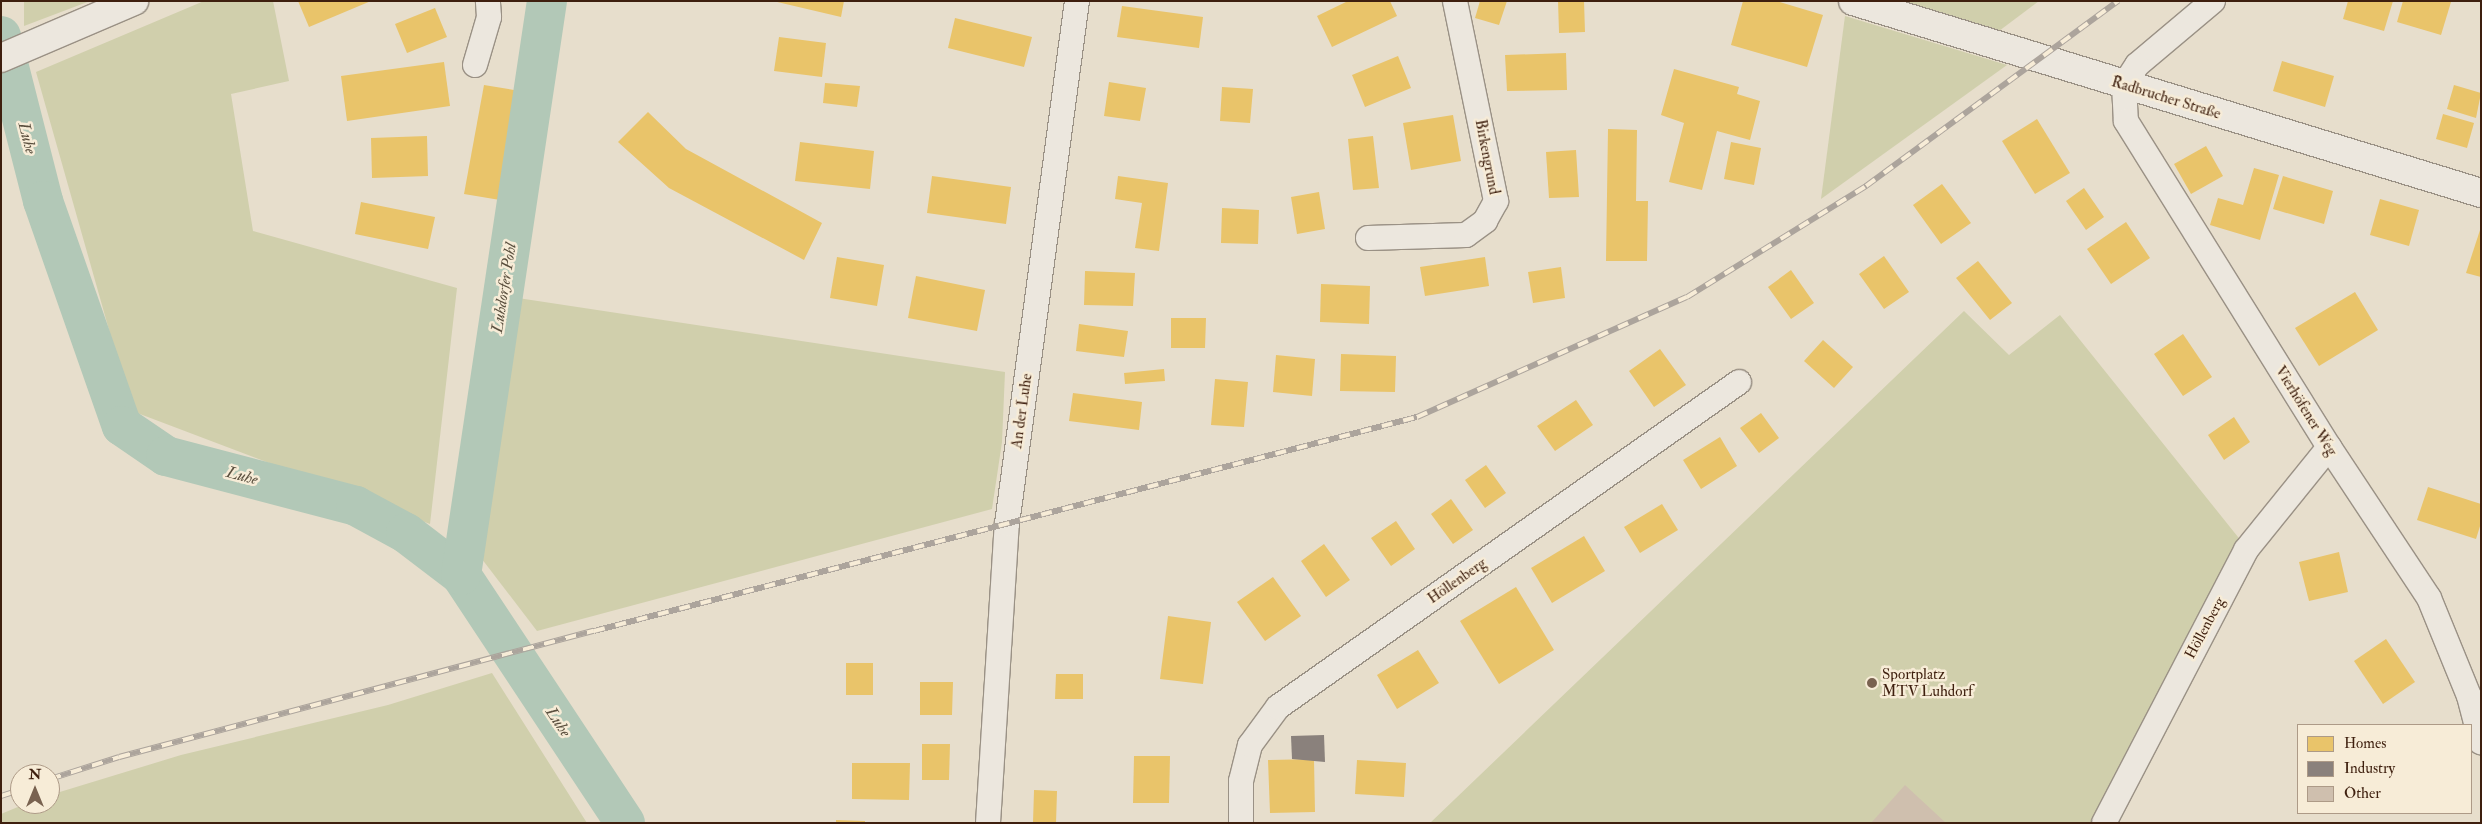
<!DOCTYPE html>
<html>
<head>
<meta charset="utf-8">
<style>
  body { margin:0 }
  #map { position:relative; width:2482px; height:824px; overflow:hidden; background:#e7decc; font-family:"IM FELL Double Pica",serif }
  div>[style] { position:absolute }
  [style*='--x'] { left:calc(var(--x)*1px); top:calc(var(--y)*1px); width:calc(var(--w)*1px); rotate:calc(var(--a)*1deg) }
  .green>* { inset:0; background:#d0cfac }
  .homes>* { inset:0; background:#e9c46a }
  .industry>* { inset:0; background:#8a817c }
  .river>* { height:40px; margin:-20px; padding:0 20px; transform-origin:20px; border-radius:20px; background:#b2c8b7 }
  .building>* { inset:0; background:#cfbfae }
  .roads { filter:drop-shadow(1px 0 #9a9185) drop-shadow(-1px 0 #9a9185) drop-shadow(0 1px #9a9185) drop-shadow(0 -1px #9a9185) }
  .minor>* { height:24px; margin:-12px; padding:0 12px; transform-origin:12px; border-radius:12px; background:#ece7de }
  .tertiary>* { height:28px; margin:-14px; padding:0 14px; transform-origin:14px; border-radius:14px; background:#ece7de }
  .secondary>* { height:28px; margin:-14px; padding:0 14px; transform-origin:14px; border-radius:14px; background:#ece7de }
  .rail>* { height:5.5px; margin-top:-2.75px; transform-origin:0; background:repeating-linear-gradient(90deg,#f7ecd7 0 11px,#aca49c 0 22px); box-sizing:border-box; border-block:1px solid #aca49c }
  .dots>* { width:14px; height:14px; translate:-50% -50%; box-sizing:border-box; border:2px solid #f7ecd7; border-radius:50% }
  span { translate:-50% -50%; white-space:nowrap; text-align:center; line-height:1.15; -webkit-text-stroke:5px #f7ecd7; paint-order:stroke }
  .street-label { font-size:15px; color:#3e1f0e }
  .poi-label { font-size:15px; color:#3e1f0e }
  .left { translate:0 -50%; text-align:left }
  .water-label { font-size:16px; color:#5a4f3e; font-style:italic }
  .frame { position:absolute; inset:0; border:2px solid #3e1f0e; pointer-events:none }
  .legend { position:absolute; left:2297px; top:724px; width:175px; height:90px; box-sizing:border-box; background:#f7ecd7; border:1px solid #ad9a87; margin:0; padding:6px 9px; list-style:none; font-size:15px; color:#3e1f0e }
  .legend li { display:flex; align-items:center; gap:10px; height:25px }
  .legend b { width:25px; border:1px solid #ad9a87 }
  .north { position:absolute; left:10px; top:764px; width:50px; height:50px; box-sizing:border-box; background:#f7ecd7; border:1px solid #ad9a87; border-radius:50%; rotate:0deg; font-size:14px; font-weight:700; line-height:20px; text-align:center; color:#3e1f0e }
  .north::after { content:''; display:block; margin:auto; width:18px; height:22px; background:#796250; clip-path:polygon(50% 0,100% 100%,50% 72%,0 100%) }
</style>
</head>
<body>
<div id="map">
  <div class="green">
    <div style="clip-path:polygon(24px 1px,90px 1px,24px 26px)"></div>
    <div style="clip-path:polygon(204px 1px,273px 1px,289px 81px,231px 94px,253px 231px,457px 288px,430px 524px,132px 411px,36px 72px)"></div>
    <div style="clip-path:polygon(1893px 1px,2039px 1px,1999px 31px)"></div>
    <div style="clip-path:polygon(1845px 16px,2007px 65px,1821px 199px)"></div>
    <div style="clip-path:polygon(505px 296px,1005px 372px,1002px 442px,992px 509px,537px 631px,475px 550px)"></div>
    <div style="clip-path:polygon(1964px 311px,2009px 355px,2060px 315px,2242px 542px,2094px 823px,1430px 823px)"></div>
    <div style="clip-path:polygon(492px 673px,587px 823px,1px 823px,1px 814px,25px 804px,50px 804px,50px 795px,181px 755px,388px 705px)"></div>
  </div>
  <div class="homes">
    <div style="clip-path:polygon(298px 1px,371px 1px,309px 27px)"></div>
    <div style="clip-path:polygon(773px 1px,844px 1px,841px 17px)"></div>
    <div style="clip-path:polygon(1348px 1px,1390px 1px,1397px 16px,1332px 47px,1317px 16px)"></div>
    <div style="clip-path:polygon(1480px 1px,1507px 1px,1499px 25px,1475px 18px)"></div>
    <div style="clip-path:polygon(1558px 1px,1584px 1px,1585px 32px,1559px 33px)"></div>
    <div style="clip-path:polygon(1743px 1px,1776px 1px,1823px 15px,1807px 67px,1731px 45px)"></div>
    <div style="clip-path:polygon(2348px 1px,2393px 1px,2384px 31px,2343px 19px)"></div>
    <div style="clip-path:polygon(2403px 1px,2451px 2px,2441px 35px,2397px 22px)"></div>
    <div style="clip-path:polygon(1122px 6px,1203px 17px,1199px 48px,1117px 37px)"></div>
    <div style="clip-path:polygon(435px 8px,447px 37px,407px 53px,395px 24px)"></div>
    <div style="clip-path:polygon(955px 18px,1032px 37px,1024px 67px,948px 48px)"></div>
    <div style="clip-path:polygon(779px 37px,826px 43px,822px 77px,774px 71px)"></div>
    <div style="clip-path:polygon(1566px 53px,1567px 90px,1507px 91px,1505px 55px)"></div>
    <div style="clip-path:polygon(1398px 56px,1411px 88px,1365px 107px,1352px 75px)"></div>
    <div style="clip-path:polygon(2282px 61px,2334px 76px,2325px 107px,2273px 91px)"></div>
    <div style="clip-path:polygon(444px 62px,450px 106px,347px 121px,341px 76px)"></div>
    <div style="clip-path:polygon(1674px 69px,1739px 87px,1737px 94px,1760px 101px,1750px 140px,1717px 131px,1702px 190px,1669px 182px,1684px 123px,1661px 115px)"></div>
    <div style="clip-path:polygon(1109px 82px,1146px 88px,1140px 121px,1104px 116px)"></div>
    <div style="clip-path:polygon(825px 83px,860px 86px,857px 107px,823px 103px)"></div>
    <div style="clip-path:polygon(484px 85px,526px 92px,506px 201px,464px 194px)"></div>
    <div style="clip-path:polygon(2454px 85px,2481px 93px,2476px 118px,2447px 109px)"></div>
    <div style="clip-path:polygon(1222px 87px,1253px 89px,1250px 123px,1220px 121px)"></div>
    <div style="clip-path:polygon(648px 112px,686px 149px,822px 223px,804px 260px,669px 188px,618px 142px)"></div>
    <div style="clip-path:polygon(2443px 114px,2474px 123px,2467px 148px,2436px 139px)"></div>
    <div style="clip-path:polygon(1453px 115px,1461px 161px,1411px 170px,1403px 123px)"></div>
    <div style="clip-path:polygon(2037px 119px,2070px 173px,2035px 194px,2002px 141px)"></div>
    <div style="clip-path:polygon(1608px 129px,1637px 130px,1636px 201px,1648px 201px,1647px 261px,1606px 261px)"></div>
    <div style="clip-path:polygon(427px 136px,428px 176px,372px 178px,371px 138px)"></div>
    <div style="clip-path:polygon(1373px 136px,1379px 188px,1353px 190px,1348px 139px)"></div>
    <div style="clip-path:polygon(800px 142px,874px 151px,870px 189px,795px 181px)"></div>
    <div style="clip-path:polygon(1731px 142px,1761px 148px,1754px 185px,1724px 179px)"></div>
    <div style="clip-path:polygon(2206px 146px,2223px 176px,2191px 194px,2174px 164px)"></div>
    <div style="clip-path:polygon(1576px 150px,1579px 197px,1549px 198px,1546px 152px)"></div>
    <div style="clip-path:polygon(2254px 168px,2279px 175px,2260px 240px,2210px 225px,2218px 198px,2243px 205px)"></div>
    <div style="clip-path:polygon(932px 176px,1011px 187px,1006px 224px,927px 213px)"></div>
    <div style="clip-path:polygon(1118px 176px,1168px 183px,1159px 251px,1135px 248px,1142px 203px,1115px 199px)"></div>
    <div style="clip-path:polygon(2283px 176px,2333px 191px,2324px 224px,2273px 209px)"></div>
    <div style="clip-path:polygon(1942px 184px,1971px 223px,1941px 244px,1913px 205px)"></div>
    <div style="clip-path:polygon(2084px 188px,2104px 217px,2086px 230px,2066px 201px)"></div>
    <div style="clip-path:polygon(1319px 192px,1325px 229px,1297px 234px,1291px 197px)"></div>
    <div style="clip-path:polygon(2380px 199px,2419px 210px,2409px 246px,2370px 235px)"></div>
    <div style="clip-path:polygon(361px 202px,435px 217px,428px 249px,355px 234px)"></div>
    <div style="clip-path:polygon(1222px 208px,1259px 210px,1258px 244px,1221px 243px)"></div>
    <div style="clip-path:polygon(2126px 222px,2150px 258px,2111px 284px,2087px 249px)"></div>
    <div style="clip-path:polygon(2481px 227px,2481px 277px,2466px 273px)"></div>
    <div style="clip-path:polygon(1884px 256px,1909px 292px,1884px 309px,1859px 274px)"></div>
    <div style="clip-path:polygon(837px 257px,884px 265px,877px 306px,830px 298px)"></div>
    <div style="clip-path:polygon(1485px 257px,1489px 286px,1425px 296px,1420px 267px)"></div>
    <div style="clip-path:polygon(1978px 261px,2012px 303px,1990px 320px,1956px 278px)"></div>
    <div style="clip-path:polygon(1561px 267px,1565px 298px,1533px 303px,1528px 272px)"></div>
    <div style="clip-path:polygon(1791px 270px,1814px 303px,1791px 319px,1768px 287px)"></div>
    <div style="clip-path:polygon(1085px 271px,1135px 273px,1133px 306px,1084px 305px)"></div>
    <div style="clip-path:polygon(916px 276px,985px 290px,977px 331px,908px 318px)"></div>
    <div style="clip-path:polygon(1321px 284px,1370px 286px,1369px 324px,1320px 322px)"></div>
    <div style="clip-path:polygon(2355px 292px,2378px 330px,2319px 366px,2295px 328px)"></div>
    <div style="clip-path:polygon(1171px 318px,1206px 318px,1205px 348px,1171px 348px)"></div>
    <div style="clip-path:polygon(1079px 324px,1128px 331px,1124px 357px,1076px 351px)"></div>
    <div style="clip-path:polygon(2183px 334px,2212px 377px,2183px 396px,2154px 354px)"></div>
    <div style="clip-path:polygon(1823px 340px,1853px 367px,1834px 388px,1804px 361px)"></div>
    <div style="clip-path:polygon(1660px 349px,1686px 385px,1654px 407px,1629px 371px)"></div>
    <div style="clip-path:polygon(1341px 354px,1396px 356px,1395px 392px,1340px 391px)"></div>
    <div style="clip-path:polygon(1276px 355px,1315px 359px,1312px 396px,1273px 392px)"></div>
    <div style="clip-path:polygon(1164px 369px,1165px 381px,1125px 384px,1124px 373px)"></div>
    <div style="clip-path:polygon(1215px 379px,1248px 382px,1244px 427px,1211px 425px)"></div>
    <div style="clip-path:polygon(1073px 393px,1142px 402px,1139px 430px,1069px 421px)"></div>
    <div style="clip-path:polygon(1576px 400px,1593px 425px,1555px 451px,1537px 426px)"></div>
    <div style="clip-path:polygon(1761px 413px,1779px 438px,1759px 453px,1740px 428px)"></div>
    <div style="clip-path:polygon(2234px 417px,2250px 442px,2224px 460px,2208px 435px)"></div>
    <div style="clip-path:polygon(1720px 437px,1737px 466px,1701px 489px,1683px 460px)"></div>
    <div style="clip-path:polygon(1486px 465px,1506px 493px,1485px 508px,1465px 480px)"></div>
    <div style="clip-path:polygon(2428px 487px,2481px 504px,2481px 523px,2476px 539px,2417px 520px)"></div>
    <div style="clip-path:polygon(1451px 499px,1473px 530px,1453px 544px,1431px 514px)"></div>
    <div style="clip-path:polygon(1662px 504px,1678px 530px,1640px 553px,1624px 527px)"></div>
    <div style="clip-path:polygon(1396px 521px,1415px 549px,1391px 566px,1371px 538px)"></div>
    <div style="clip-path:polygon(1584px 536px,1605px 571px,1552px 603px,1531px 568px)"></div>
    <div style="clip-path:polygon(1324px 544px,1350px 580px,1326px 597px,1301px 561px)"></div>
    <div style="clip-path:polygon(2339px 552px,2348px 592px,2309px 601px,2299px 562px)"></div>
    <div style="clip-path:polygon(1273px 577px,1301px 616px,1265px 641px,1237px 602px)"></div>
    <div style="clip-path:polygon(1516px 587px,1554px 650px,1499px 684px,1460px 621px)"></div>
    <div style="clip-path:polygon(1168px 616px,1211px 622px,1203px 684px,1160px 679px)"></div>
    <div style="clip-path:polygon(2386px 639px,2415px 682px,2383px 704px,2354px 661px)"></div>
    <div style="clip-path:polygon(1418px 650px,1439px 683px,1397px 709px,1377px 675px)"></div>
    <div style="clip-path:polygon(846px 663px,873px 663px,873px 695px,846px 695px)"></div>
    <div style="clip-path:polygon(1056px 674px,1083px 674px,1083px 699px,1055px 699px)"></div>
    <div style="clip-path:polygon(920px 682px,953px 682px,952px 715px,920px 715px)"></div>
    <div style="clip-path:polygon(922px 744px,950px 744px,949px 780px,922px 780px)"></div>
    <div style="clip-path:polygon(1134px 756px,1170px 756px,1169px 803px,1133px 803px)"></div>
    <div style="clip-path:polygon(1314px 759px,1315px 812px,1270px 813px,1268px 760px)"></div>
    <div style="clip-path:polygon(1357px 760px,1406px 763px,1404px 797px,1355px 794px)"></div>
    <div style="clip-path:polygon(852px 763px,910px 763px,909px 800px,852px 799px)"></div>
    <div style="clip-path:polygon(1034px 790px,1057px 791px,1056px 823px,1033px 823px)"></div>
    <div style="clip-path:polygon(836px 820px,865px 821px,865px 823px,836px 823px)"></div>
  </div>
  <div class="industry">
    <div style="clip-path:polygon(1324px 735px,1325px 762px,1292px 759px,1291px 736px)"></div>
  </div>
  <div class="river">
    <div style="--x:1;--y:36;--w:170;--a:75.7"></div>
    <div style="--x:43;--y:201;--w:238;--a:70.7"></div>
    <div style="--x:122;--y:426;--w:53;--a:34.3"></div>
    <div style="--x:166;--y:456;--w:196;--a:14.7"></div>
    <div style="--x:356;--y:506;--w:57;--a:28.4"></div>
    <div style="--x:406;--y:533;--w:69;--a:37.4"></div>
    <div style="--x:461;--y:575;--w:297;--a:56.5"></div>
    <div style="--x:461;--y:575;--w:580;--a:-81.48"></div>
  </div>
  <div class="building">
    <div style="clip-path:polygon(1905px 785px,1946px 823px,1871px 823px)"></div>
  </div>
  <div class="roads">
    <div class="minor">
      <div style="--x:2213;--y:1;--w:99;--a:139.9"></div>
      <div style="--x:2137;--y:65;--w:24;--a:123"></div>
      <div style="--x:2124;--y:85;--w:36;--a:87"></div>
      <div style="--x:2126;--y:121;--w:384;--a:58.1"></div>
      <div style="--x:2329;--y:447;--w:181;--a:56.5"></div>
      <div style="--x:2429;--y:598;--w:106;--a:67.8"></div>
      <div style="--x:2469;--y:696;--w:48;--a:75.4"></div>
      <div style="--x:475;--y:65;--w:50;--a:-73.7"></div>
      <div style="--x:489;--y:17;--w:16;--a:-94"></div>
      <div style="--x:1368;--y:238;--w:98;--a:-1.8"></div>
      <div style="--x:1466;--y:235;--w:24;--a:-36"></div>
      <div style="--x:1485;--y:221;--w:23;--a:-61"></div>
      <div style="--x:1496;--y:201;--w:204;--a:-101.6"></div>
      <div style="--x:988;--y:823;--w:300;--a:-86.4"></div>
      <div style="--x:1007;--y:524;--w:528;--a:-82.38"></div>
      <div style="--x:1241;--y:823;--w:42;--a:-90"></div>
      <div style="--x:1241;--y:781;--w:37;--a:-76"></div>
      <div style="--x:1250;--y:745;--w:47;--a:-53.6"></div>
      <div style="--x:1278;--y:707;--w:564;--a:-35.18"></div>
      <div style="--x:2104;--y:823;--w:308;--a:-62.5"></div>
      <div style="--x:2246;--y:550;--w:132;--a:-51.1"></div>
    </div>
    <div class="tertiary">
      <div style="--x:1853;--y:1;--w:657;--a:17"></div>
    </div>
    <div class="secondary">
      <div style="--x:1;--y:58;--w:145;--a:-23.2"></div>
    </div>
  </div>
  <div class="rail">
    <div style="--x:50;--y:779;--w:72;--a:-17.7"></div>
    <div style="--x:119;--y:757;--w:491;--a:-14.9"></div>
    <div style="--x:594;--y:631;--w:850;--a:-14.58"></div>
    <div style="--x:1417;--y:417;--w:295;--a:-24"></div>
    <div style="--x:1687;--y:297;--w:211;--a:-31.8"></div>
    <div style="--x:1866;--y:186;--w:313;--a:-36.3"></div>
    <div style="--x:1;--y:796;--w:20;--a:-18"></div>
  </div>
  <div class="dots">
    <div style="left:1872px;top:683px;background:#796250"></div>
  </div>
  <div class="street-label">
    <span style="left:2166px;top:98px;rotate:17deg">Radbrucher Straße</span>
    <span style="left:1487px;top:157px;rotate:79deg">Birkengrund</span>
    <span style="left:1022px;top:411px;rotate:-82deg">An der Luhe</span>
    <span style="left:2306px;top:411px;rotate:58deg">Vierhöfener Weg</span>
    <span style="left:1457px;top:581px;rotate:-35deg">Höllenberg</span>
    <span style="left:2205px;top:628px;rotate:-62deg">Höllenberg</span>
  </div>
  <div class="poi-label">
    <span class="left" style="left:1882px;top:683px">Sportplatz<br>MTV Luhdorf</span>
  </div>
  <div class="water-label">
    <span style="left:27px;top:138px;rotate:76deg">Luhe</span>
    <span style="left:504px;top:288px;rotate:-81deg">Luhdorfer Pohl</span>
    <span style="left:242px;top:476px;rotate:15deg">Luhe</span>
    <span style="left:558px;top:722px;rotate:56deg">Luhe</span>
  </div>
  <div class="frame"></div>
  <ul class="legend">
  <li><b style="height:14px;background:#e9c46a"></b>Homes</li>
  <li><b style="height:14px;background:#8a817c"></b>Industry</li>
  <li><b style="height:14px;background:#cfbfae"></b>Other</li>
  </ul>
  <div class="north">N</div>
</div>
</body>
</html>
